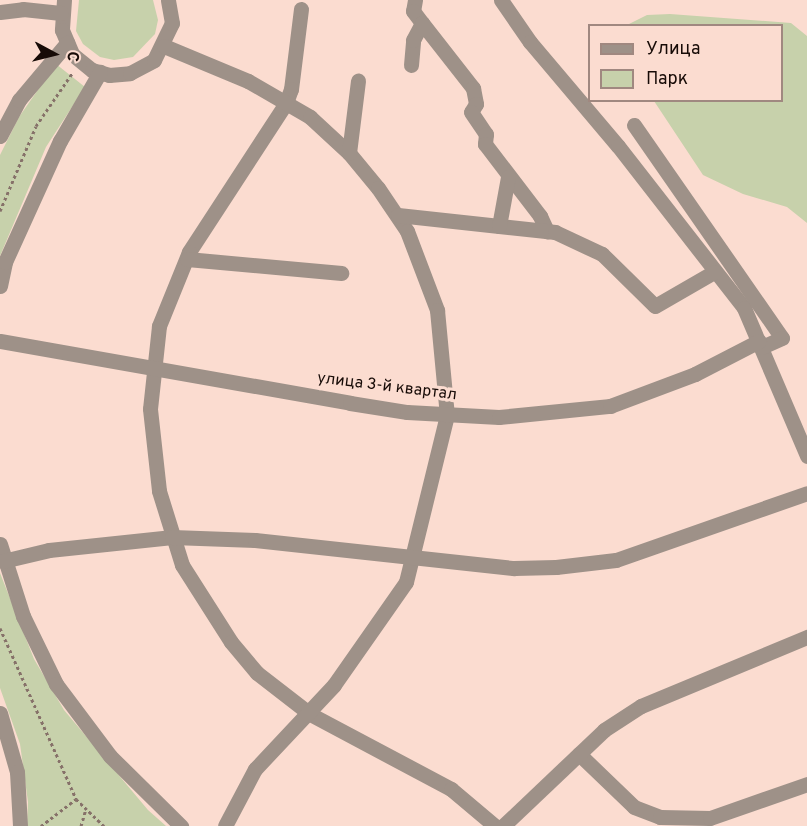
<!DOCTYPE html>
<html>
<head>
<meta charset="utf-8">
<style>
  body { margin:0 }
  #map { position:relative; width:807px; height:826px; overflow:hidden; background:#fbdcd0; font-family:Overpass,sans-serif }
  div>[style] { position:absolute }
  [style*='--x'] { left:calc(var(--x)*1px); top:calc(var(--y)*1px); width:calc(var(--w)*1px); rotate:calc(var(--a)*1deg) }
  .green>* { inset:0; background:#c7d1ab }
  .path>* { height:3px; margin-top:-1.5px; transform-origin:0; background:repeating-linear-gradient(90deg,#867169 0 3px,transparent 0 6px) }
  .minor>* { height:15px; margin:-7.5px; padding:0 7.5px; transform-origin:7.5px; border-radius:7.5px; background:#9e9188 }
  span { translate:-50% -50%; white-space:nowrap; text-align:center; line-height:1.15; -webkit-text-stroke:6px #fbdcd0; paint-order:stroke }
  .street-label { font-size:16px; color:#170b07 }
  .legend { position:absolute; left:588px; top:24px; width:195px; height:78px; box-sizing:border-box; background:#fbdcd0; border:2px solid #a08880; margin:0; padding:8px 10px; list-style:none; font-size:18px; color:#170b07 }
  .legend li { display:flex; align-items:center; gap:12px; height:30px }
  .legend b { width:30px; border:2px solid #a08880 }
  .north { position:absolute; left:24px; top:24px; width:60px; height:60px; -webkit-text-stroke:4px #fbdcd0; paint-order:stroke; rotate:97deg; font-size:16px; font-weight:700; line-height:24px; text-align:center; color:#170b07 }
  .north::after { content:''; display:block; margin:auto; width:21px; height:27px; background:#170b07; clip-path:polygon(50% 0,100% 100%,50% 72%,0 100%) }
</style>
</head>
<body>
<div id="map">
  <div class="green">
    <div style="clip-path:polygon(79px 0,153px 0,158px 20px,155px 34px,133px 57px,114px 60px,100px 57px,83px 44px,76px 31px)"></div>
    <div style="clip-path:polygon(670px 14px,791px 23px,807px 36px,807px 223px,787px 207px,743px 194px,703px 175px,654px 101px,782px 100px,782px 26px,627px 25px,647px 15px)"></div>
    <div style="clip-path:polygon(56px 64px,85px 87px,46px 147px,0 256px,0 155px,19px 117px)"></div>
    <div style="clip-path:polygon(0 573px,34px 659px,64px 710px,148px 810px,166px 826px,27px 826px,28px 802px,20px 744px,0 688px)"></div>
  </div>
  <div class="path">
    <div style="--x:0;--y:211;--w:92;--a:-67"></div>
    <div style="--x:36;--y:126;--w:65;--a:-55.6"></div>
    <div style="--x:0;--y:628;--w:187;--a:66"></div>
    <div style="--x:76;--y:799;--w:39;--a:44"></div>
    <div style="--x:41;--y:826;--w:44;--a:-37.6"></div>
    <div style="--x:81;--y:826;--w:18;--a:-74"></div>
  </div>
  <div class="minor">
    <div style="--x:64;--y:0;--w:30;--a:94"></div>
    <div style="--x:62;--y:30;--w:26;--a:67"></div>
    <div style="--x:72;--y:54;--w:26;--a:39"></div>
    <div style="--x:92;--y:70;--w:18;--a:16"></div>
    <div style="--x:109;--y:75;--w:21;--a:-5"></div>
    <div style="--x:130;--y:73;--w:27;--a:-28"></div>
    <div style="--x:154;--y:60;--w:41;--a:-64.1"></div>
    <div style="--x:172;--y:23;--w:23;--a:-100"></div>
    <div style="--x:415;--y:0;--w:11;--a:100"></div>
    <div style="--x:413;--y:11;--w:15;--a:53"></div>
    <div style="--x:501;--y:0;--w:51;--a:55.4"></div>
    <div style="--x:530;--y:42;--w:136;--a:49.8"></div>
    <div style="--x:618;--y:146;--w:205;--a:52.1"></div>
    <div style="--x:744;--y:308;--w:161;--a:66.9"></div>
    <div style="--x:301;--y:9;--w:81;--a:97.1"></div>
    <div style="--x:291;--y:89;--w:15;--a:110"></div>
    <div style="--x:286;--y:103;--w:178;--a:123.1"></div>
    <div style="--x:189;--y:252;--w:80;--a:112.1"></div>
    <div style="--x:159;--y:326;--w:83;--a:96.2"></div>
    <div style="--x:150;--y:409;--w:82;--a:83.7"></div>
    <div style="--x:159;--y:491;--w:77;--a:72.7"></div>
    <div style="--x:182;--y:565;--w:91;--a:57.5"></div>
    <div style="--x:231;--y:642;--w:40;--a:50"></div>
    <div style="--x:257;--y:673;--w:67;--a:37.7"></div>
    <div style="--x:310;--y:714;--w:160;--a:28"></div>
    <div style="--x:451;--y:789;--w:57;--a:40.1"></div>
    <div style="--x:0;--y:12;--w:23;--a:-7"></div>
    <div style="--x:23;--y:9;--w:38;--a:6"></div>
    <div style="--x:164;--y:46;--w:91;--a:22.6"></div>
    <div style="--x:248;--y:81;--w:72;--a:30.1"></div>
    <div style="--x:310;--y:117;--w:53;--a:42.7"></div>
    <div style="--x:349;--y:153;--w:45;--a:50.4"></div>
    <div style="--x:378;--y:188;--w:52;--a:56"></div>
    <div style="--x:407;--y:231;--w:85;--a:69.2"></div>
    <div style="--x:437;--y:310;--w:105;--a:84.6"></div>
    <div style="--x:447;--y:415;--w:172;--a:103.8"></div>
    <div style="--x:406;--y:582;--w:126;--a:125"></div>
    <div style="--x:334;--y:685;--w:115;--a:133.2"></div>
    <div style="--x:255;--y:769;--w:64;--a:117.8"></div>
    <div style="--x:411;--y:65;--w:25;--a:-85"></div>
    <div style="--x:413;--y:40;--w:19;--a:-62"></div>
    <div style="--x:422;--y:23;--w:83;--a:51.9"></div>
    <div style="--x:473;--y:88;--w:16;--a:79"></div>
    <div style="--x:476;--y:104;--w:9;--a:122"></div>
    <div style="--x:471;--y:112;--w:27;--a:56"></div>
    <div style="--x:486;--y:134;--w:10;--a:96"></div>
    <div style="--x:485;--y:144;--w:91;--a:52.6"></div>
    <div style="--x:540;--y:216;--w:17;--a:65"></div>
    <div style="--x:634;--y:125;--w:259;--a:55.2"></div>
    <div style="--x:782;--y:338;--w:22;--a:156"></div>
    <div style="--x:0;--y:136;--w:41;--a:-62.2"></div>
    <div style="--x:19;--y:100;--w:75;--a:-49.9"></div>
    <div style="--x:349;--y:153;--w:73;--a:-82.9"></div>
    <div style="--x:398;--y:215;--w:158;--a:6.2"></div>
    <div style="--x:555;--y:232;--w:52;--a:25.1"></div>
    <div style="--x:602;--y:254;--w:74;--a:44.5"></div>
    <div style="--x:655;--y:306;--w:68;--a:-30"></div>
    <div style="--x:499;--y:226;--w:50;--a:-79.6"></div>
    <div style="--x:187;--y:259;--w:155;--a:5.2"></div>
    <div style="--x:0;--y:286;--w:25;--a:-78"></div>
    <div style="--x:5;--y:262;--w:133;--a:-65.6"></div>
    <div style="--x:60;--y:141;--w:80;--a:-59.9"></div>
    <div style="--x:0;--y:341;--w:355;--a:10"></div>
    <div style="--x:350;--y:403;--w:58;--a:9"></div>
    <div style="--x:407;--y:412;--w:92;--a:3.1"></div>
    <div style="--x:499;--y:417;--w:112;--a:-5.7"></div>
    <div style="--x:610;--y:406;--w:91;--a:-20.6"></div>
    <div style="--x:695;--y:374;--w:72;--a:-27.3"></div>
    <div style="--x:0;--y:544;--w:76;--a:72.3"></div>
    <div style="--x:23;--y:616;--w:76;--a:64.1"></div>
    <div style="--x:56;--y:684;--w:90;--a:53.1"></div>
    <div style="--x:110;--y:756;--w:100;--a:44.6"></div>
    <div style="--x:3;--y:561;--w:47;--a:-13.4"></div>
    <div style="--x:49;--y:550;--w:124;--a:-6"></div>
    <div style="--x:172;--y:537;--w:83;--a:2.1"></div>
    <div style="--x:255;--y:540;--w:261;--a:6.2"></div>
    <div style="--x:514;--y:568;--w:42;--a:-1.4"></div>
    <div style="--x:556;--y:567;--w:60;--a:-6.7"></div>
    <div style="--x:616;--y:560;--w:202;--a:-19.3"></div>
    <div style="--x:0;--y:713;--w:61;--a:73.9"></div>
    <div style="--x:17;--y:772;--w:54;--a:86.8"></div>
    <div style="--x:579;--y:754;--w:76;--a:43.9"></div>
    <div style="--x:634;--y:807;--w:28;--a:21"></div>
    <div style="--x:660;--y:817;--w:50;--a:1.1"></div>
    <div style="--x:710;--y:818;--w:103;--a:-19.3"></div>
    <div style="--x:503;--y:826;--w:139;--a:-43.5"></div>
    <div style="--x:604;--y:730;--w:44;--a:-33"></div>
    <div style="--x:641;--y:706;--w:180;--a:-22.6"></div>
  </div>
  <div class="street-label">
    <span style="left:387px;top:387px;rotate:7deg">улица 3-й квартал</span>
  </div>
  <ul class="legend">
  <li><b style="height:8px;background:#9e9188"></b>Улица</li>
  <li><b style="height:16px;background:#c7d1ab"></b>Парк</li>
  </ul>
  <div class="north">С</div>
</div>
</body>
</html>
